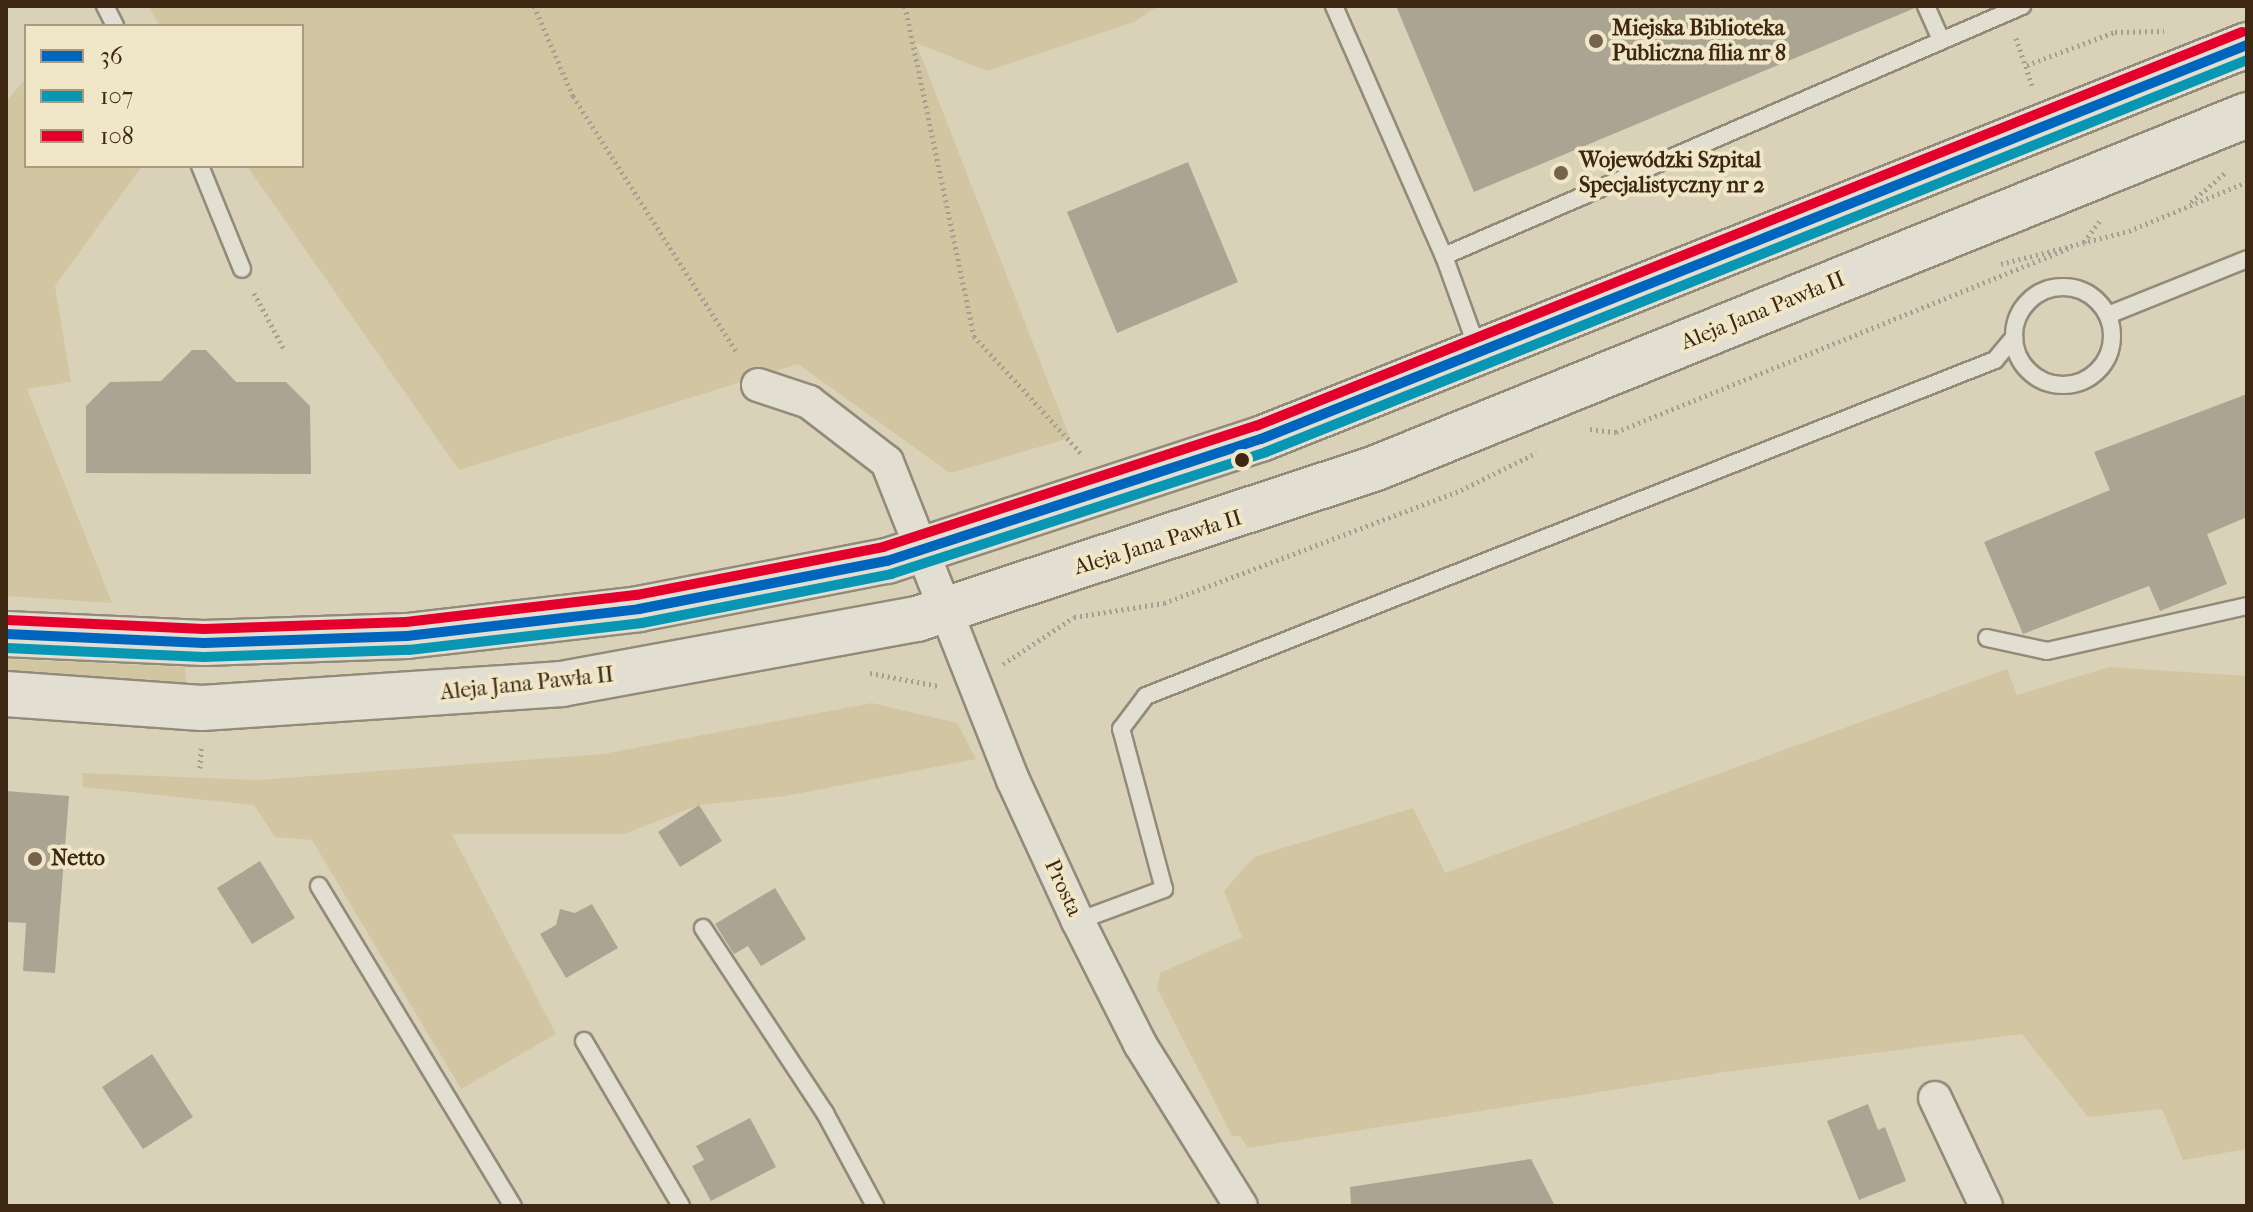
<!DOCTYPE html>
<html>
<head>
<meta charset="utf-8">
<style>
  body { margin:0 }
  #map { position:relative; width:2253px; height:1212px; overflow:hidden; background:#dad2b8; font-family:"IM FELL French Canon",serif }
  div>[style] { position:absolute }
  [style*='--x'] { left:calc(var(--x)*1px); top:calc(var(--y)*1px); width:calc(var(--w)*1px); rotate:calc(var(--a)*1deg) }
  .green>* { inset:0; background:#d2c5a2 }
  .building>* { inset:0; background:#aba492 }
  .path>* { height:5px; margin-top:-2.5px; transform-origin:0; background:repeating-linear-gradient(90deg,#a49f93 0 2px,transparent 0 6px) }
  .roads { filter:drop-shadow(2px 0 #928b7a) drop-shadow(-2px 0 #928b7a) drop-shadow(0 2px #928b7a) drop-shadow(0 -2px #928b7a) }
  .lane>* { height:16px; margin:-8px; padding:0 8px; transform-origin:8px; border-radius:8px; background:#e2ded1 }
  .lane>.ring { margin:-8px; padding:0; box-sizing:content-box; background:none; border:16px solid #e2ded1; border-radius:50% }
  .street>* { height:32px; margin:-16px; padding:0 16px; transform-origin:16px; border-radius:16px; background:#e2ded1 }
  .secondary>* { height:44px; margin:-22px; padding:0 22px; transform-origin:22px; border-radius:22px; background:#e2ded1 }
  .bus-1>* { height:10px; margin:-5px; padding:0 5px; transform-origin:5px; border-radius:5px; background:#0065bd }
  .bus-2>* { height:10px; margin:-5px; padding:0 5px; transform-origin:5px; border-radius:5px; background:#0996b2 }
  .bus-3>* { height:10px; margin:-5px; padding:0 5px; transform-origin:5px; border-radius:5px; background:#e4002b }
  .dots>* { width:22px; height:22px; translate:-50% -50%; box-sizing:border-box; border:4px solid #f0e6c8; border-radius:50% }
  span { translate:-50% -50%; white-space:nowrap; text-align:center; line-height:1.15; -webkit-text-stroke:8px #f0e6c8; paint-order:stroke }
  .poi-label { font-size:22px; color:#3e2712; font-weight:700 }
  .left { translate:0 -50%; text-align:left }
  .street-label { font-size:22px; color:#3e2712 }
  .frame { position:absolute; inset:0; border:8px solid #3e2712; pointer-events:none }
  .legend { position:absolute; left:24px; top:24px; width:280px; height:144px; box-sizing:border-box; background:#f0e6c8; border:2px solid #a99a7f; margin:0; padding:10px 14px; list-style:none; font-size:24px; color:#3e2712 }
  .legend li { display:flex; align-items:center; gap:16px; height:40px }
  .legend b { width:40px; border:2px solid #a99a7f }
</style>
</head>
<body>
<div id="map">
  <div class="green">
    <div style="clip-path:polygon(148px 6px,1158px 6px,1134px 22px,987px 71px,916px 43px,1070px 438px,950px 473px,798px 364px,459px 470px,247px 166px,302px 166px,302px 26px,160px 26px)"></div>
    <div style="clip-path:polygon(26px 78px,26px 166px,142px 166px,55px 286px,71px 382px,27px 389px,112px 603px,6px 596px,6px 101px)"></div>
    <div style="clip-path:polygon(6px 659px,185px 667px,186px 684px,6px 673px)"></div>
    <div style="clip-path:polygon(2109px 667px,2247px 676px,2247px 1149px,2183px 1160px,2162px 1109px,2088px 1117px,2022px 1034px,1725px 1072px,1248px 1148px,1240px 1136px,1232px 1136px,1157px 988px,1160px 973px,1242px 937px,1224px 891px,1254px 857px,1413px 808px,1445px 873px,2007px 669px,2017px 695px)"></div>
    <div style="clip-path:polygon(872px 703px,957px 723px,976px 759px,786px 796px,699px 805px,624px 834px,452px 834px,556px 1034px,461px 1089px,312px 840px,275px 837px,254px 805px,83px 787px,82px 773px,259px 780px,603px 754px)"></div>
  </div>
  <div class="building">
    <div style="clip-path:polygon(1396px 6px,1915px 6px,1915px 8px,1474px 192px)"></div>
    <div style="clip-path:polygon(1188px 162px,1238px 282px,1117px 333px,1067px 212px)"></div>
    <div style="clip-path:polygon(192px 350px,206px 350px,236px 382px,286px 382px,310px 406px,311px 474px,86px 473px,86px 406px,110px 382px,161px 381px)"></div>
    <div style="clip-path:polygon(2247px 394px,2247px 517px,2207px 534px,2227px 584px,2160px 611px,2149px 586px,2023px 634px,1984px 542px,2110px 490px,2094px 452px)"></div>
    <div style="clip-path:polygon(6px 791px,69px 796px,55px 973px,23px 971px,26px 923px,6px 922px)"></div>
    <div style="clip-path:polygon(699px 805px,722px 841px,680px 867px,658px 832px)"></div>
    <div style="clip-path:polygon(260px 861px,295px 918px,252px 944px,217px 888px)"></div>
    <div style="clip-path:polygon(775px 888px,806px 939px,761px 966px,748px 946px,734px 954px,715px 924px)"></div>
    <div style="clip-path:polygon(592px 904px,618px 948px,566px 978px,540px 934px,556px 925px,560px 909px,575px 913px)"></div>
    <div style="clip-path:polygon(152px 1054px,193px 1117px,143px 1149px,102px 1087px)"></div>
    <div style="clip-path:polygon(1868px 1104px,1878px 1130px,1885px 1127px,1906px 1181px,1859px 1200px,1827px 1121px)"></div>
    <div style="clip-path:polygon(750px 1118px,776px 1167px,711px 1201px,692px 1166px,704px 1160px,696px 1146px)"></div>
    <div style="clip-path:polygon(1531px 1159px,1555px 1206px,1351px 1206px,1350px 1187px)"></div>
  </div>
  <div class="path">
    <div style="--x:534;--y:6;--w:98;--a:66.6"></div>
    <div style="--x:573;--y:96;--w:306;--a:57.4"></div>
    <div style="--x:905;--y:6;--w:337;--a:78.2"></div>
    <div style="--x:974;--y:336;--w:159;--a:47.6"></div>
    <div style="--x:2016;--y:38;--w:50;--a:71.2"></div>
    <div style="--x:2027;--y:65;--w:94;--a:-20.6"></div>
    <div style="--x:2115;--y:32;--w:49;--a:-1.2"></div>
    <div style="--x:2191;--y:202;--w:46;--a:-40.6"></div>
    <div style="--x:2084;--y:242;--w:26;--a:-53"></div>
    <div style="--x:2001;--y:264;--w:132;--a:-14.5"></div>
    <div style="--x:2129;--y:231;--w:128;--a:-22.6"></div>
    <div style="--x:254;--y:293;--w:64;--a:61.8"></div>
    <div style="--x:1590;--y:429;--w:26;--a:7"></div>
    <div style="--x:1616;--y:432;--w:491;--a:-22.1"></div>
    <div style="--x:1003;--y:664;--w:85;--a:-33.5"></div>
    <div style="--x:1074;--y:617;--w:91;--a:-8.8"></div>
    <div style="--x:1164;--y:603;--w:318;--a:-20.8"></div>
    <div style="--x:1461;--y:490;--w:84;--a:-26.3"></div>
    <div style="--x:870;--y:673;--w:70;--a:10.7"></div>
    <div style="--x:200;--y:768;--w:20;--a:-87"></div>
  </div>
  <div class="roads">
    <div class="lane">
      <div style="--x:105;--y:6;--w:22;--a:63"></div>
      <div style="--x:1334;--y:6;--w:273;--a:66.3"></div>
      <div style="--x:1926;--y:6;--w:37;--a:66"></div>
      <div style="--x:200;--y:166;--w:111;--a:67.8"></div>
      <div class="ring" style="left:2014px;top:287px;width:82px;height:82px"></div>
      <div style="--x:2108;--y:315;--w:150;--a:-21.9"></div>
      <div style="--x:1478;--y:350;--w:100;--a:-109.9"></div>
      <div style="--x:1444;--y:256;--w:630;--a:-23.39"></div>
      <div style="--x:1987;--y:638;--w:61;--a:12.2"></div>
      <div style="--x:2047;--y:651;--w:205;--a:-12.7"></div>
      <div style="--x:319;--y:886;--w:374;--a:58.8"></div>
      <div style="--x:1078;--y:921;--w:92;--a:-20.4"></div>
      <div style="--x:1164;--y:889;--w:166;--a:-105"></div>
      <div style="--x:1121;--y:729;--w:41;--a:-52.9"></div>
      <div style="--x:1146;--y:696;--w:913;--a:-21.59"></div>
      <div style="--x:1995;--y:360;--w:30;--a:-50"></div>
      <div style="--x:703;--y:928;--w:222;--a:56.6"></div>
      <div style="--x:825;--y:1113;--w:106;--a:61.7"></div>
      <div style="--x:584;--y:1041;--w:191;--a:59.5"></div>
    </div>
    <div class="street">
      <div style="--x:758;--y:385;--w:54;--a:18.4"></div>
      <div style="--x:809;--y:402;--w:98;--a:37.6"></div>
      <div style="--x:887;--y:462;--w:342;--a:68.4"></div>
      <div style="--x:1013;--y:780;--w:155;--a:65.3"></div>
      <div style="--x:1078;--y:921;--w:138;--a:63.2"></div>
      <div style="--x:1140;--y:1044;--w:191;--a:58.1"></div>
      <div style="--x:1935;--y:1098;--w:119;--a:64.7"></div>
    </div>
    <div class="secondary">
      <div style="--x:6;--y:634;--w:198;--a:2.6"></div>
      <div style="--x:204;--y:643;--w:203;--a:-2"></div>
      <div style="--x:407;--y:636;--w:234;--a:-6.6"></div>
      <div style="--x:639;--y:609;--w:253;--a:-11"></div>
      <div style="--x:887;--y:561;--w:393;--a:-18.1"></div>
      <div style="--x:1261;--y:439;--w:1062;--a:-21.78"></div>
      <div style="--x:6;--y:694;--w:196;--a:4.1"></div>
      <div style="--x:202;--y:708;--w:361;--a:-3.8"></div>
      <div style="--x:562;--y:684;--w:361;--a:-10.4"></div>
      <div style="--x:917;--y:619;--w:483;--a:-18.2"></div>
      <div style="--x:1376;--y:468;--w:940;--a:-22.06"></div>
    </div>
  </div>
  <div class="bus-1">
    <div style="--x:6;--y:634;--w:198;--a:2.6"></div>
    <div style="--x:204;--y:643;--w:203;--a:-2"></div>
    <div style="--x:407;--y:636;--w:234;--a:-6.6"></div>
    <div style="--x:639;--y:609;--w:253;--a:-11"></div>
    <div style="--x:887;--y:561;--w:393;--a:-18.1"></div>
    <div style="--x:1261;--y:439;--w:1062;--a:-21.78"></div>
  </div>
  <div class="bus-2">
    <div style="--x:6;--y:648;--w:198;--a:2.6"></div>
    <div style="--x:204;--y:657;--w:205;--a:-2"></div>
    <div style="--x:409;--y:650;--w:235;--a:-6.6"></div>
    <div style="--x:642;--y:623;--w:254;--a:-11.1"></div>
    <div style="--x:891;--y:574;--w:394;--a:-18"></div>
    <div style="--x:1266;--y:452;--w:1056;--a:-21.78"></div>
  </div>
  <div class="bus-3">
    <div style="--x:7;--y:620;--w:197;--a:2.6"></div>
    <div style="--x:204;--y:629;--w:202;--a:-2"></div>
    <div style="--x:406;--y:622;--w:233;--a:-6.7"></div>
    <div style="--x:637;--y:595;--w:251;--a:-11"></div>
    <div style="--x:883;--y:547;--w:392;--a:-18"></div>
    <div style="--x:1256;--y:426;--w:1062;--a:-21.78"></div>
  </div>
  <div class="dots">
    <div style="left:1596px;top:41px;background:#75634c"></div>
    <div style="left:1561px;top:173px;background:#75634c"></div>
    <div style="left:1242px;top:460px;background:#3e2712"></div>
    <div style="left:35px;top:859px;background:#75634c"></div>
  </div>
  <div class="poi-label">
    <span class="left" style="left:1612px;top:41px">Miejska Biblioteka<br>Publiczna filia nr 8</span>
    <span class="left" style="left:1579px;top:173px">Wojewódzki Szpital<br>Specjalistyczny nr 2</span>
    <span class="left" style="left:51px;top:859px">Netto</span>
  </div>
  <div class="street-label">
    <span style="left:1763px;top:311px;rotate:-22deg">Aleja Jana Pawła II</span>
    <span style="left:1158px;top:543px;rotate:-17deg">Aleja Jana Pawła II</span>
    <span style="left:527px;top:684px;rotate:-6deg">Aleja Jana Pawła II</span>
    <span style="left:1063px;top:888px;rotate:65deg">Prosta</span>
  </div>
  <div class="frame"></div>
  <ul class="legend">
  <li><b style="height:10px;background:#0065bd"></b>36</li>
  <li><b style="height:10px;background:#0996b2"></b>107</li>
  <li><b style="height:10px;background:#e4002b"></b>108</li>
  </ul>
</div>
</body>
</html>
